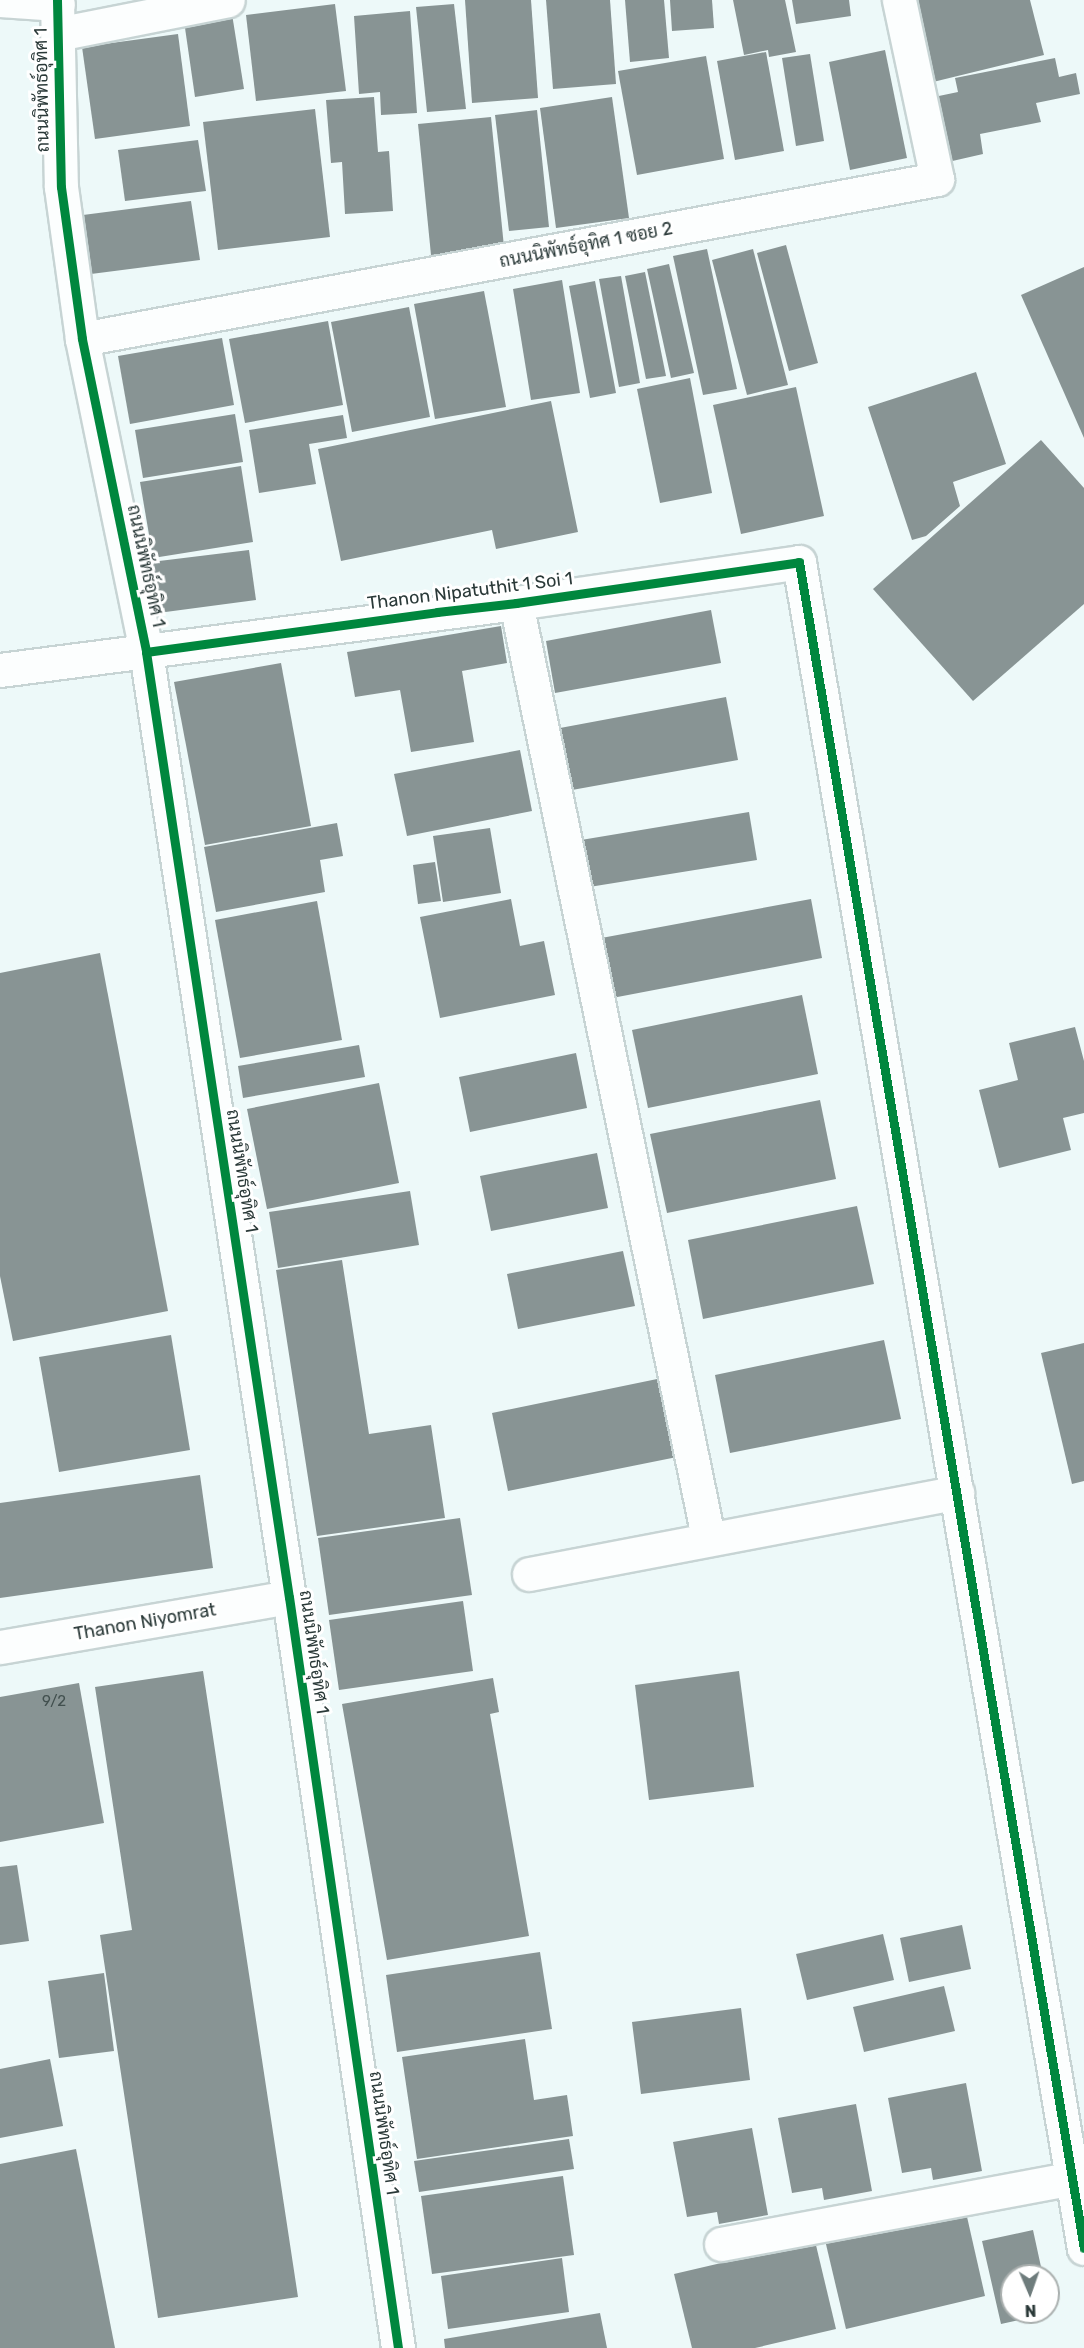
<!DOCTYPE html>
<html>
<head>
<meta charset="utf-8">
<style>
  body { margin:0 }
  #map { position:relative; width:1084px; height:2348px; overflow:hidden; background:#edf9f9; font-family:Rubik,Sarabun,sans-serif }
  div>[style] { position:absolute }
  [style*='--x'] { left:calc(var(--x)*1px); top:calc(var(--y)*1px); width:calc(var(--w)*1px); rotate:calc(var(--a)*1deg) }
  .building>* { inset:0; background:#889494 }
  .roads { filter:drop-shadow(2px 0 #c7d4d4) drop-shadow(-2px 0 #c7d4d4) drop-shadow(0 2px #c7d4d4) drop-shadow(0 -2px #c7d4d4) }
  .minor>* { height:33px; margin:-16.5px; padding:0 16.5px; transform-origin:16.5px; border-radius:16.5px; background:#fcfefe }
  .cycleway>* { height:9px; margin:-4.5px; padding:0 4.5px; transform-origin:4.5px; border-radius:4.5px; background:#00873e }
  span { translate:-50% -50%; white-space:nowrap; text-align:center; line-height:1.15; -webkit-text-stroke:6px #fff; paint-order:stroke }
  .number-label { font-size:15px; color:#42504f }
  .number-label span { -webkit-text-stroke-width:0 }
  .street-label { font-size:18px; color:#2a3938 }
  .north { position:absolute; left:1000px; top:2264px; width:60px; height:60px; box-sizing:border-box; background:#fff; border:2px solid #aab0af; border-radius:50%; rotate:178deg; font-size:16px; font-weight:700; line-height:24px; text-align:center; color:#2a3938 }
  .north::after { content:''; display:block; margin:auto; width:21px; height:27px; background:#6e7c7c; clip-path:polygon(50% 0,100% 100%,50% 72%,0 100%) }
</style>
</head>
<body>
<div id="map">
  <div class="building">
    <div style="clip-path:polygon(465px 0,531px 0,538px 98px,472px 103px)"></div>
    <div style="clip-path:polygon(546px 0,610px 0,616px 84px,553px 89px)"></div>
    <div style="clip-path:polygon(625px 0,664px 0,669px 58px,630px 62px)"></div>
    <div style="clip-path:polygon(670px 0,712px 0,714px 28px,672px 31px)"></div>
    <div style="clip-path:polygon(733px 0,785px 0,796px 52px,769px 57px,768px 50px,744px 55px)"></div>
    <div style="clip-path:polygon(792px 0,849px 0,851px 16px,796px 24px)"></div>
    <div style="clip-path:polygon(913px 0,1030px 0,1044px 55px,933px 82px)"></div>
    <div style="clip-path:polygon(335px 4px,346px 91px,256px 101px,246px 15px)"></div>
    <div style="clip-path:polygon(454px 4px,466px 109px,427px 112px,416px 7px)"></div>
    <div style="clip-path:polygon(410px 11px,417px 113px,381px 115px,380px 92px,359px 94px,354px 16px)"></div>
    <div style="clip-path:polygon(232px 14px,244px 89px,195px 97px,184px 21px)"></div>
    <div style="clip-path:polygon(178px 34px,190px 126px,95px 139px,82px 47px)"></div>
    <div style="clip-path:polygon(885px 50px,907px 158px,850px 170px,829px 62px)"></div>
    <div style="clip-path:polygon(766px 52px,784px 151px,735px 160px,717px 61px)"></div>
    <div style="clip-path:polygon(810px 54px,824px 141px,796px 146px,782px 58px)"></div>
    <div style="clip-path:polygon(706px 56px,724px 159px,637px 175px,618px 71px)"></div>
    <div style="clip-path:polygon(1055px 58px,1059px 77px,1076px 73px,1080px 94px,1036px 103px,1041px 122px,980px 134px,983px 154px,948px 162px,934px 97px,958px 92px,955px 78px)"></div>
    <div style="clip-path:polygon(374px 97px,378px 152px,389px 151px,393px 211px,345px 214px,342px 162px,331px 163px,326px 100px)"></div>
    <div style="clip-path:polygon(612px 97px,629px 218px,556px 228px,540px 108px)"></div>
    <div style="clip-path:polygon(315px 109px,330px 237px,218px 250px,203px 122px)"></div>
    <div style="clip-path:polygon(537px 110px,549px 227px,509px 231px,495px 115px)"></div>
    <div style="clip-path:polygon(491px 117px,504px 247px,431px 255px,418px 124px)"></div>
    <div style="clip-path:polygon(198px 140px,206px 191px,125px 201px,118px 150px)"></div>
    <div style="clip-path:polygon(191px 201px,200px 260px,91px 274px,83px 215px)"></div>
    <div style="clip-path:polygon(786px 245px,818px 363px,789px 371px,757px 253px)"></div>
    <div style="clip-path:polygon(707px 249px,737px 389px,703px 395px,673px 256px)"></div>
    <div style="clip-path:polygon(753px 249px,788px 385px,747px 395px,712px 260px)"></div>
    <div style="clip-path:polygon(669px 264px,694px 373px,671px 378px,647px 269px)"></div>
    <div style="clip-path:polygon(1084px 267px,1084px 438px,1021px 295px)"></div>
    <div style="clip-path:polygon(645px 272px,666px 376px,646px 379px,625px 276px)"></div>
    <div style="clip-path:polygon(621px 276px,640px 383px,619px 387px,599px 279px)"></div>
    <div style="clip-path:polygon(562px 280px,580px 393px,531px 400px,513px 289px)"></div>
    <div style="clip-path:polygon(595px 281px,616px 393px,590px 398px,569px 286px)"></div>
    <div style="clip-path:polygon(484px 291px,506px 407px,435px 419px,414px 304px)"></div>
    <div style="clip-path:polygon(409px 307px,430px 417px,352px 432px,331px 322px)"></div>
    <div style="clip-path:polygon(328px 321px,343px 405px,245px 423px,229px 339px)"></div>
    <div style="clip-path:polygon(222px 338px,234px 405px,130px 424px,118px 356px)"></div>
    <div style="clip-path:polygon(976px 372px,1006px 464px,953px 482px,960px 506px,926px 536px,912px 540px,868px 407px)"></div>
    <div style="clip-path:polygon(690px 378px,712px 493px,660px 503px,637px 389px)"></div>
    <div style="clip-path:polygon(796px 387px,824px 516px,741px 534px,713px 405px)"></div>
    <div style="clip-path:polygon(551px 401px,578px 532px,496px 549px,492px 530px,341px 561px,318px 449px)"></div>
    <div style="clip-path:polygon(235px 414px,243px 462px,143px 478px,135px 430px)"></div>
    <div style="clip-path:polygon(343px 415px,347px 438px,309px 444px,316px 484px,259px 493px,249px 430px)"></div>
    <div style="clip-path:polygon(1041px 440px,1084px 488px,1084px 604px,973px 701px,873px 589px)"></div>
    <div style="clip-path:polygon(241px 466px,253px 542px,153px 558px,140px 482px)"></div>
    <div style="clip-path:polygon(249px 550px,256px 600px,158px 613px,151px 562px)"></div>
    <div style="clip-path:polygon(711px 610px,721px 663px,555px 693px,546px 641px)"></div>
    <div style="clip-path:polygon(501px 626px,507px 663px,462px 671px,474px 742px,411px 752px,400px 690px,355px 697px,347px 652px)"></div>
    <div style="clip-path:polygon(281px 663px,311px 826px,205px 845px,174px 682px)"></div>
    <div style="clip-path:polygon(726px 697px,738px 760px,572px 790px,560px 728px)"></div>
    <div style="clip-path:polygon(520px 750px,532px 811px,407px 836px,394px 774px)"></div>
    <div style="clip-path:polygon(749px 812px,757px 860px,583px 888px,575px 841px)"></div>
    <div style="clip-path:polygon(337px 823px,343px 856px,320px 860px,325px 892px,216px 912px,204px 847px)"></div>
    <div style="clip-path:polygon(490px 828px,501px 893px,443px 902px,433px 836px)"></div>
    <div style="clip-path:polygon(435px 862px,441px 901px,418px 904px,413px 865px)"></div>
    <div style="clip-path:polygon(511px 899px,520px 946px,544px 941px,555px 995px,440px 1018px,420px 917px)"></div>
    <div style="clip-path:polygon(811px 899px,822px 958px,607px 999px,596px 939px)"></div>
    <div style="clip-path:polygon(317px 901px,342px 1040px,240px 1058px,215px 920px)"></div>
    <div style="clip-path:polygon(100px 953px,168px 1311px,13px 1341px,0 1276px,0 973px)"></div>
    <div style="clip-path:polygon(802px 995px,818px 1074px,648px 1108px,632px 1030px)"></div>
    <div style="clip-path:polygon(1075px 1027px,1084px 1061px,1084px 1113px,1063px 1118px,1071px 1150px,999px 1168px,979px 1090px,1018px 1080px,1009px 1043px)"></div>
    <div style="clip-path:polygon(359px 1045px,365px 1077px,243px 1098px,238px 1066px)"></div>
    <div style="clip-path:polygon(576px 1053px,587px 1108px,470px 1132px,459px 1077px)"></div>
    <div style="clip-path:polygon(379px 1083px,399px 1183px,267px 1209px,247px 1109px)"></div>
    <div style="clip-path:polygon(820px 1100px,836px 1179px,667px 1213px,650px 1134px)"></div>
    <div style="clip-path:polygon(597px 1153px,608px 1208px,491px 1231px,480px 1176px)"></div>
    <div style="clip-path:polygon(410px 1191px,419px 1245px,278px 1268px,269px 1212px)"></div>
    <div style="clip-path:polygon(857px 1206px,874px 1284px,703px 1319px,688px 1240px)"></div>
    <div style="clip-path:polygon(623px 1251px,635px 1306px,518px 1329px,507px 1274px)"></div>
    <div style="clip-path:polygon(342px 1260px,369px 1434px,431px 1425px,445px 1518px,317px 1536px,276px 1270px)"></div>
    <div style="clip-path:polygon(171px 1335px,190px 1450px,59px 1472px,39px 1357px)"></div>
    <div style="clip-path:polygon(884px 1340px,901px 1419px,730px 1453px,715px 1375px)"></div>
    <div style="clip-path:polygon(1084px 1343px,1084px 1481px,1072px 1484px,1041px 1353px)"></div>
    <div style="clip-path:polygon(662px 1378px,677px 1457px,508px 1491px,492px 1413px)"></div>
    <div style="clip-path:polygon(200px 1475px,213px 1568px,0 1598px,0 1503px)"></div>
    <div style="clip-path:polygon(460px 1518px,472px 1595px,329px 1615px,318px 1538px)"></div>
    <div style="clip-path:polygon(463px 1601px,473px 1671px,339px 1690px,329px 1620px)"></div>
    <div style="clip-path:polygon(203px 1671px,298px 2297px,158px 2318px,100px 1935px,132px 1930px,95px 1687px)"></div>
    <div style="clip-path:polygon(739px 1671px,754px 1787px,649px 1800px,635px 1685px)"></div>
    <div style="clip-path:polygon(493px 1678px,499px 1712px,490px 1714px,529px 1936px,387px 1960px,342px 1704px)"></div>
    <div style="clip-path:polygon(79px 1683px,104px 1823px,0 1842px,0 1697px)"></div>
    <div style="clip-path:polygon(17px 1865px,29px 1941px,0 1945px,0 1867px)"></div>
    <div style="clip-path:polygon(962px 1925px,971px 1969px,909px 1982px,900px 1938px)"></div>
    <div style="clip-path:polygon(883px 1934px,894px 1980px,807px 2000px,796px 1954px)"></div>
    <div style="clip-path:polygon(540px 1952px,552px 2029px,397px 2052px,386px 1975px)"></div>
    <div style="clip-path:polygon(104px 1973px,114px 2051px,59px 2058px,48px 1981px)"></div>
    <div style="clip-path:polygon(944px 1986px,955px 2031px,864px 2052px,853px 2007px)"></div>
    <div style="clip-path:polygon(741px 2008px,750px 2080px,641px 2094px,632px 2022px)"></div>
    <div style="clip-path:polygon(525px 2039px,534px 2100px,567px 2095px,573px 2136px,417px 2159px,402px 2057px)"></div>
    <div style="clip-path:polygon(50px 2059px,63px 2126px,0 2138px,0 2069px)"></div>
    <div style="clip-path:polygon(966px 2083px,982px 2171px,933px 2180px,931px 2168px,902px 2173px,888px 2098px)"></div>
    <div style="clip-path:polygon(856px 2104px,872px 2191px,824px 2200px,822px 2188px,792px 2193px,778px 2118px)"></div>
    <div style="clip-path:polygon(752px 2128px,768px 2215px,719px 2224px,717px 2212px,687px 2217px,673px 2142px)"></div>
    <div style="clip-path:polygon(569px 2139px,574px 2169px,419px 2192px,414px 2161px)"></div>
    <div style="clip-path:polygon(76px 2149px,115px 2348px,0 2348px,0 2164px)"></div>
    <div style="clip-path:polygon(563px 2176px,574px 2255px,432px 2274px,421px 2196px)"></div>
    <div style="clip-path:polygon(965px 2208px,985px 2296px,846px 2329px,825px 2240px)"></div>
    <div style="clip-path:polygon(1033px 2230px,1043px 2276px,1012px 2276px,1012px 2312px,1048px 2312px,1049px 2303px,1051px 2313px,1001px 2324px,982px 2241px)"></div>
    <div style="clip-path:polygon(815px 2241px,836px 2329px,755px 2348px,692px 2348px,674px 2274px)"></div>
    <div style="clip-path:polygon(562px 2258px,569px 2312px,448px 2329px,441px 2276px)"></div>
    <div style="clip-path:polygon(600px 2313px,607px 2348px,445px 2348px,444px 2339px)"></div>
  </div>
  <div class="roads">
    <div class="minor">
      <div style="--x:0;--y:0;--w:58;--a:3.9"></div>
      <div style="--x:57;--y:0;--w:187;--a:88.8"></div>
      <div style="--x:61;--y:187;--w:153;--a:82.1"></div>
      <div style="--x:82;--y:339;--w:319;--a:78.4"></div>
      <div style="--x:146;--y:652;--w:956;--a:81.4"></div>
      <div style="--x:289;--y:1597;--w:759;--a:81.74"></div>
      <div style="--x:57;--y:34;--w:174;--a:-11.2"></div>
      <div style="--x:82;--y:339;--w:870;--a:-10.6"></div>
      <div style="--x:937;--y:179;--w:183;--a:-102"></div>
      <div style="--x:516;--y:603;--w:954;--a:78.38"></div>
      <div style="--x:0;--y:670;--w:520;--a:-7.4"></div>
      <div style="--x:516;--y:603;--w:286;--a:-8.2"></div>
      <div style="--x:799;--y:562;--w:1710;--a:80.41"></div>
      <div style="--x:529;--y:1574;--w:436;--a:-10.8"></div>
      <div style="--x:0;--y:1647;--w:293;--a:-9.8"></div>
      <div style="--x:721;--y:2244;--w:358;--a:-10.6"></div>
    </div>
  </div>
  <div class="cycleway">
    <div style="--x:57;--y:0;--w:187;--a:88.8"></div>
    <div style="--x:61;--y:187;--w:153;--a:82.1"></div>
    <div style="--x:82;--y:339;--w:319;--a:78.4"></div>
    <div style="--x:146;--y:652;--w:956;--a:81.4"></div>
    <div style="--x:289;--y:1597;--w:759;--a:81.74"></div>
    <div style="--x:146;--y:652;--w:294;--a:-7.8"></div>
    <div style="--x:437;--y:612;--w:80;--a:-6.5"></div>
    <div style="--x:516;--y:603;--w:286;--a:-8.2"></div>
    <div style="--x:799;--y:562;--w:1710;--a:80.41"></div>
  </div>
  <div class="number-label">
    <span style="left:54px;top:1702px">9/2</span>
  </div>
  <div class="street-label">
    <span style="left:42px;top:90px;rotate:-91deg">ถนนนิพัทธ์อุทิศ 1</span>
    <span style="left:586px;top:245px;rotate:-11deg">ถนนนิพัทธ์อุทิศ 1 ซอย 2</span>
    <span style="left:146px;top:566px;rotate:78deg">ถนนนิพัทธ์อุทิศ 1</span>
    <span style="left:470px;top:591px;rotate:-7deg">Thanon Nipatuthit 1 Soi 1</span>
    <span style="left:242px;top:1171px;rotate:81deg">ถนนนิพัทธ์อุทิศ 1</span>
    <span style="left:145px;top:1622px;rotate:-10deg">Thanon Niyomrat</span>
    <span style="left:314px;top:1652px;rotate:82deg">ถนนนิพัทธ์อุทิศ 1</span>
    <span style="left:384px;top:2133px;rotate:82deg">ถนนนิพัทธ์อุทิศ 1</span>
  </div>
  <div class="north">N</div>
</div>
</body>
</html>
